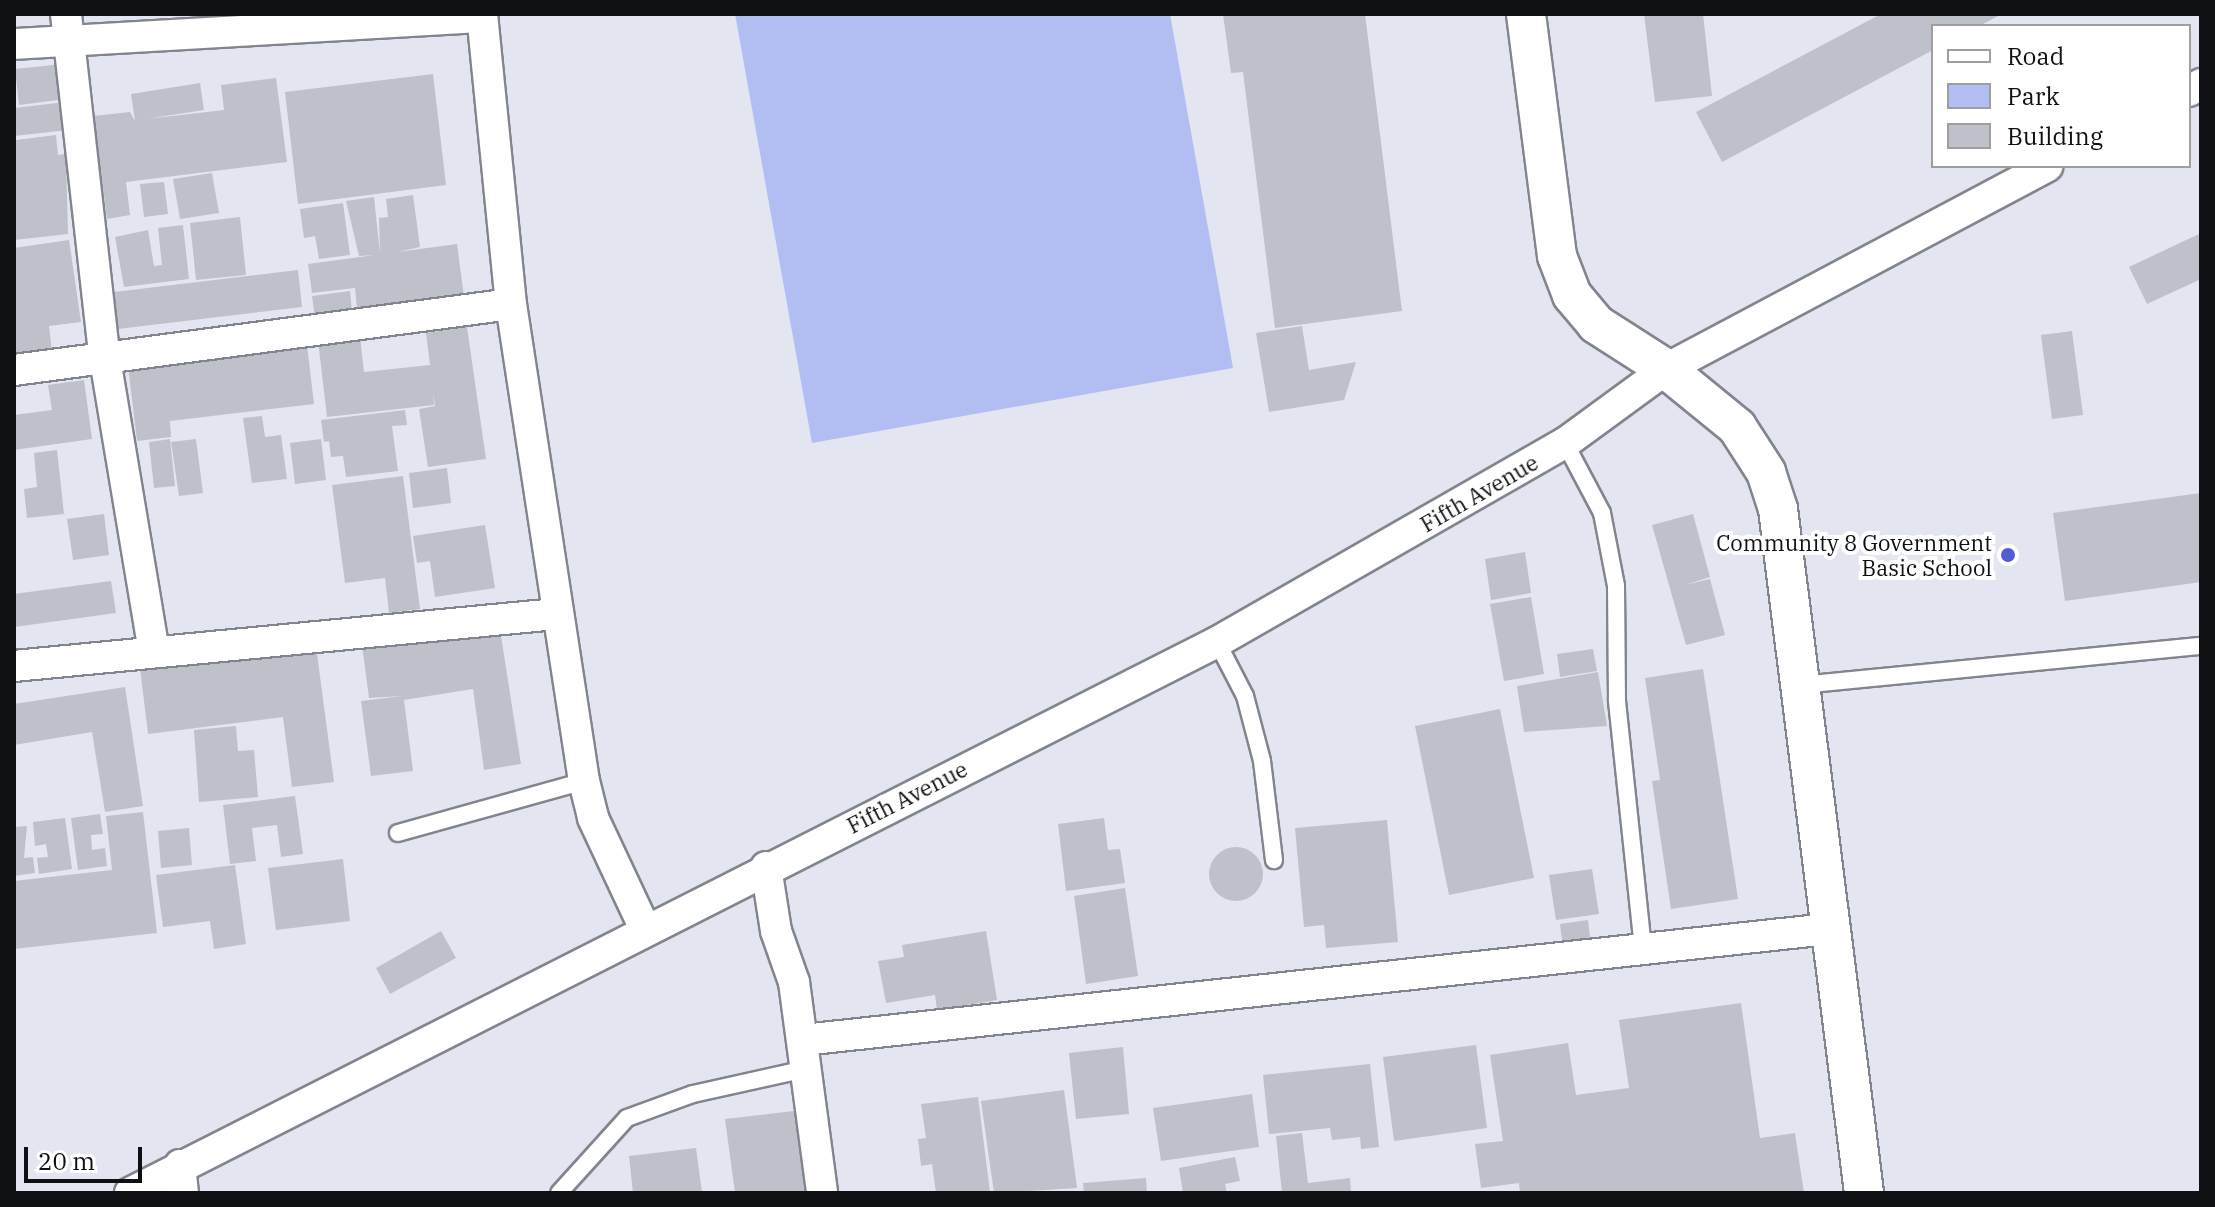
<!DOCTYPE html>
<html>
<head>
<meta charset="utf-8">
<style>
  body { margin:0 }
  #map { position:relative; width:2215px; height:1207px; overflow:hidden; background:#e3e6f0; font-family:"IBM Plex Serif",serif }
  div>[style] { position:absolute }
  [style*='--x'] { left:calc(var(--x)*1px); top:calc(var(--y)*1px); width:calc(var(--w)*1px); rotate:calc(var(--a)*1deg) }
  .green>* { inset:0; background:#b2bef1 }
  .building>* { inset:0; background:#bec1ca }
  .round { border-radius:50% }
  .roads { filter:drop-shadow(2px 0 #82858e) drop-shadow(-2px 0 #82858e) drop-shadow(0 2px #82858e) drop-shadow(0 -2px #82858e) }
  .service>* { height:16px; margin:-8px; padding:0 8px; transform-origin:8px; border-radius:8px; background:#fff }
  .minor>* { height:30px; margin:-15px; padding:0 15px; transform-origin:15px; border-radius:15px; background:#fff }
  .tertiary>* { height:38px; margin:-19px; padding:0 19px; transform-origin:19px; border-radius:19px; background:#fff }
  .dots>* { width:22px; height:22px; translate:-50% -50%; box-sizing:border-box; border:4px solid #fff; border-radius:50% }
  span { translate:-50% -50%; white-space:nowrap; text-align:center; line-height:1.15; -webkit-text-stroke:8px #fff; paint-order:stroke }
  .street-label { font-size:22px; color:#0f1013 }
  .poi-label { font-size:22px; color:#0f1013 }
  .right { translate:-100% -50%; text-align:right }
  .frame { position:absolute; inset:0; border:16px solid #0f1013; pointer-events:none }
  .legend { position:absolute; left:1931px; top:24px; width:260px; height:144px; box-sizing:border-box; background:#fff; border:2px solid #9f9fa1; margin:0; padding:10px 14px; list-style:none; font-size:24px; color:#0f1013 }
  .legend li { display:flex; align-items:center; gap:16px; height:40px }
  .legend b { width:40px; border:2px solid #9f9fa1 }
  .scale { position:absolute; left:24px; top:1147px; width:118px; height:36px; box-sizing:border-box; border:4px solid #0f1013; border-top:0; padding-left:10px; font-size:24px; line-height:28px; white-space:nowrap; color:#0f1013; -webkit-text-stroke:6px #fff; paint-order:stroke }
</style>
</head>
<body>
<div id="map">
  <div class="green">
    <div style="clip-path:polygon(735px 14px,1170px 14px,1233px 368px,812px 443px)"></div>
  </div>
  <div class="building">
    <div style="clip-path:polygon(1223px 14px,1365px 14px,1402px 311px,1275px 328px,1243px 72px,1231px 73px)"></div>
    <div style="clip-path:polygon(1644px 14px,1703px 14px,1712px 96px,1655px 102px)"></div>
    <div style="clip-path:polygon(1881px 14px,2002px 14px,1979px 26px,1933px 26px,1933px 50px,1722px 162px,1696px 112px)"></div>
    <div style="clip-path:polygon(62px 64px,66px 99px,19px 105px,15px 69px)"></div>
    <div style="clip-path:polygon(433px 74px,446px 185px,298px 204px,285px 92px)"></div>
    <div style="clip-path:polygon(276px 78px,287px 162px,126px 182px,130px 215px,107px 219px,94px 116px,130px 112px,135px 121px,131px 94px,200px 83px,204px 110px,146px 119px,224px 110px,221px 85px)"></div>
    <div style="clip-path:polygon(74px 101px,77px 129px,14px 136px,14px 108px)"></div>
    <div style="clip-path:polygon(56px 135px,58px 155px,66px 154px,68px 234px,14px 240px,16px 140px)"></div>
    <div style="clip-path:polygon(212px 173px,219px 213px,180px 219px,173px 179px)"></div>
    <div style="clip-path:polygon(164px 182px,168px 214px,144px 217px,140px 184px)"></div>
    <div style="clip-path:polygon(413px 195px,420px 247px,397px 252px,457px 244px,465px 304px,358px 318px,355px 288px,312px 293px,308px 264px,375px 255px,359px 256px,346px 201px,374px 197px,380px 254px,379px 218px,388px 217px,386px 199px)"></div>
    <div style="clip-path:polygon(343px 203px,350px 255px,319px 259px,315px 236px,304px 238px,300px 209px)"></div>
    <div style="clip-path:polygon(240px 217px,246px 275px,196px 280px,190px 223px)"></div>
    <div style="clip-path:polygon(183px 225px,189px 279px,124px 287px,115px 237px,148px 230px,154px 266px,162px 265px,158px 228px)"></div>
    <div style="clip-path:polygon(2201px 233px,2201px 279px,2147px 304px,2129px 267px)"></div>
    <div style="clip-path:polygon(69px 240px,81px 322px,49px 326px,52px 351px,14px 356px,14px 248px)"></div>
    <div style="clip-path:polygon(298px 270px,302px 307px,118px 329px,114px 292px)"></div>
    <div style="clip-path:polygon(350px 291px,353px 320px,316px 326px,312px 296px)"></div>
    <div style="clip-path:polygon(1302px 326px,1309px 370px,1356px 362px,1344px 400px,1269px 412px,1256px 333px)"></div>
    <div style="clip-path:polygon(359px 327px,364px 372px,430px 365px,426px 333px,467px 327px,486px 459px,428px 467px,419px 409px,435px 406px,433px 393px,434px 405px,327px 417px,317px 332px)"></div>
    <div style="clip-path:polygon(2072px 331px,2083px 415px,2052px 419px,2041px 335px)"></div>
    <div style="clip-path:polygon(307px 345px,314px 404px,170px 421px,171px 437px,137px 441px,128px 366px)"></div>
    <div style="clip-path:polygon(84px 380px,92px 439px,14px 450px,14px 415px,52px 410px,48px 385px)"></div>
    <div style="clip-path:polygon(405px 410px,407px 425px,392px 426px,398px 471px,346px 477px,343px 456px,331px 457px,329px 441px,324px 442px,321px 420px)"></div>
    <div style="clip-path:polygon(262px 416px,265px 437px,281px 435px,287px 479px,252px 483px,243px 418px)"></div>
    <div style="clip-path:polygon(170px 439px,175px 486px,154px 488px,149px 442px)"></div>
    <div style="clip-path:polygon(196px 439px,203px 493px,179px 496px,171px 442px)"></div>
    <div style="clip-path:polygon(321px 439px,326px 480px,295px 484px,290px 443px)"></div>
    <div style="clip-path:polygon(57px 450px,64px 514px,27px 518px,24px 489px,37px 487px,34px 453px)"></div>
    <div style="clip-path:polygon(447px 468px,451px 503px,413px 508px,409px 473px)"></div>
    <div style="clip-path:polygon(403px 476px,420px 609px,389px 613px,385px 578px,345px 583px,332px 485px)"></div>
    <div style="clip-path:polygon(2201px 493px,2201px 582px,2065px 601px,2053px 513px)"></div>
    <div style="clip-path:polygon(104px 514px,109px 555px,73px 560px,67px 519px)"></div>
    <div style="clip-path:polygon(1693px 514px,1710px 577px,1685px 585px,1710px 579px,1725px 635px,1686px 645px,1652px 525px)"></div>
    <div style="clip-path:polygon(485px 525px,495px 588px,435px 597px,430px 561px,417px 563px,413px 536px)"></div>
    <div style="clip-path:polygon(1525px 552px,1531px 593px,1491px 600px,1485px 559px)"></div>
    <div style="clip-path:polygon(111px 581px,116px 613px,14px 627px,14px 594px)"></div>
    <div style="clip-path:polygon(1531px 597px,1544px 674px,1504px 681px,1490px 604px)"></div>
    <div style="clip-path:polygon(499px 623px,521px 764px,484px 770px,473px 689px,404px 700px,413px 771px,371px 776px,361px 701px,403px 696px,369px 698px,362px 645px)"></div>
    <div style="clip-path:polygon(316px 646px,334px 782px,292px 787px,283px 717px,148px 734px,140px 668px)"></div>
    <div style="clip-path:polygon(1593px 649px,1597px 671px,1560px 677px,1557px 654px)"></div>
    <div style="clip-path:polygon(1703px 669px,1738px 899px,1671px 909px,1652px 781px,1660px 780px,1645px 678px)"></div>
    <div style="clip-path:polygon(1598px 672px,1607px 726px,1524px 732px,1517px 686px)"></div>
    <div style="clip-path:polygon(125px 687px,143px 806px,105px 812px,92px 732px,14px 745px,14px 704px)"></div>
    <div style="clip-path:polygon(1500px 709px,1534px 878px,1449px 895px,1415px 726px)"></div>
    <div style="clip-path:polygon(236px 726px,238px 751px,254px 750px,258px 797px,199px 802px,194px 730px)"></div>
    <div style="clip-path:polygon(295px 796px,303px 854px,281px 857px,277px 825px,252px 828px,256px 861px,230px 864px,223px 805px)"></div>
    <div style="clip-path:polygon(143px 812px,157px 933px,14px 949px,14px 881px,112px 870px,106px 816px)"></div>
    <div style="clip-path:polygon(100px 814px,103px 834px,91px 835px,92px 850px,105px 848px,107px 866px,78px 870px,71px 818px)"></div>
    <div style="clip-path:polygon(65px 818px,72px 869px,39px 874px,37px 858px,48px 857px,46px 844px,35px 846px,33px 822px)"></div>
    <div style="clip-path:polygon(1104px 818px,1108px 850px,1120px 849px,1125px 883px,1066px 891px,1058px 824px)"></div>
    <div style="clip-path:polygon(1387px 820px,1398px 942px,1326px 948px,1324px 925px,1304px 927px,1295px 828px)"></div>
    <div style="clip-path:polygon(27px 826px,24px 858px,33px 857px,35px 873px,14px 876px,14px 827px)"></div>
    <div style="clip-path:polygon(189px 828px,192px 865px,161px 868px,158px 831px)"></div>
    <div class="round" style="left:1209px;top:847px;width:54px;height:54px"></div>
    <div style="clip-path:polygon(343px 859px,350px 921px,276px 930px,268px 868px)"></div>
    <div style="clip-path:polygon(235px 865px,246px 944px,214px 949px,210px 921px,163px 927px,156px 875px)"></div>
    <div style="clip-path:polygon(1592px 869px,1599px 914px,1556px 920px,1549px 875px)"></div>
    <div style="clip-path:polygon(1125px 888px,1138px 976px,1086px 984px,1074px 896px)"></div>
    <div style="clip-path:polygon(1588px 920px,1591px 946px,1563px 949px,1560px 924px)"></div>
    <div style="clip-path:polygon(441px 931px,456px 958px,390px 994px,376px 968px)"></div>
    <div style="clip-path:polygon(986px 931px,997px 1000px,937px 1010px,935px 995px,886px 1003px,878px 961px,904px 957px,902px 945px)"></div>
    <div style="clip-path:polygon(1741px 1003px,1760px 1138px,1795px 1133px,1804px 1193px,1520px 1193px,1519px 1183px,1481px 1188px,1475px 1144px,1503px 1141px,1490px 1055px,1568px 1043px,1576px 1095px,1629px 1088px,1619px 1020px)"></div>
    <div style="clip-path:polygon(1476px 1045px,1487px 1128px,1394px 1141px,1383px 1057px)"></div>
    <div style="clip-path:polygon(1123px 1047px,1129px 1114px,1076px 1119px,1069px 1053px)"></div>
    <div style="clip-path:polygon(1370px 1064px,1379px 1147px,1361px 1149px,1360px 1137px,1332px 1140px,1330px 1128px,1269px 1134px,1263px 1075px)"></div>
    <div style="clip-path:polygon(1064px 1090px,1077px 1188px,994px 1193px,981px 1101px)"></div>
    <div style="clip-path:polygon(1252px 1094px,1259px 1147px,1161px 1161px,1153px 1108px)"></div>
    <div style="clip-path:polygon(978px 1097px,990px 1192px,936px 1193px,932px 1164px,921px 1166px,918px 1139px,926px 1138px,921px 1104px)"></div>
    <div style="clip-path:polygon(802px 1110px,812px 1193px,735px 1193px,725px 1119px)"></div>
    <div style="clip-path:polygon(1302px 1133px,1308px 1183px,1350px 1178px,1351px 1193px,1282px 1193px,1276px 1136px)"></div>
    <div style="clip-path:polygon(696px 1148px,702px 1193px,633px 1193px,629px 1156px)"></div>
    <div style="clip-path:polygon(1235px 1157px,1240px 1181px,1225px 1184px,1227px 1193px,1183px 1193px,1179px 1168px)"></div>
    <div style="clip-path:polygon(1146px 1178px,1147px 1193px,1084px 1193px,1083px 1183px)"></div>
  </div>
  <div class="roads">
    <div class="service">
      <div style="--x:1565;--y:443;--w:79;--a:62.1"></div>
      <div style="--x:1602;--y:513;--w:74;--a:79.1"></div>
      <div style="--x:1616;--y:586;--w:115;--a:89.5"></div>
      <div style="--x:1617;--y:701;--w:247;--a:84"></div>
      <div style="--x:1217;--y:642;--w:61;--a:62.6"></div>
      <div style="--x:1245;--y:696;--w:67;--a:75.3"></div>
      <div style="--x:1262;--y:761;--w:100;--a:83.1"></div>
      <div style="--x:1801;--y:685;--w:402;--a:-5.6"></div>
      <div style="--x:398;--y:833;--w:193;--a:-15.6"></div>
      <div style="--x:559;--y:1193;--w:101;--a:-47.8"></div>
      <div style="--x:627;--y:1118;--w:70;--a:-20"></div>
      <div style="--x:693;--y:1094;--w:116;--a:-12.5"></div>
    </div>
    <div class="minor">
      <div style="--x:66;--y:14;--w:347;--a:83.6"></div>
      <div style="--x:105;--y:359;--w:297;--a:80.5"></div>
      <div style="--x:482;--y:14;--w:291;--a:84.3"></div>
      <div style="--x:511;--y:304;--w:483;--a:81.3"></div>
      <div style="--x:584;--y:781;--w:38;--a:76"></div>
      <div style="--x:593;--y:818;--w:123;--a:64.9"></div>
      <div style="--x:14;--y:44;--w:469;--a:-3.3"></div>
      <div style="--x:2189;--y:91;--w:14;--a:-30"></div>
      <div style="--x:14;--y:370;--w:501;--a:-7.56"></div>
      <div style="--x:14;--y:666;--w:544;--a:-5.48"></div>
      <div style="--x:766;--y:867;--w:65;--a:81.1"></div>
      <div style="--x:776;--y:931;--w:54;--a:70.6"></div>
      <div style="--x:794;--y:982;--w:213;--a:82.4"></div>
      <div style="--x:803;--y:1040;--w:1031;--a:-6.18"></div>
      <div style="--x:180;--y:1165;--w:28;--a:84"></div>
      <div style="--x:130;--y:1193;--w:1219;--a:-26.88"></div>
      <div style="--x:1217;--y:642;--w:401;--a:-29.8"></div>
      <div style="--x:1565;--y:443;--w:125;--a:-36.2"></div>
      <div style="--x:1666;--y:369;--w:432;--a:-28"></div>
    </div>
    <div class="tertiary">
      <div style="--x:1526;--y:14;--w:244;--a:82.7"></div>
      <div style="--x:1557;--y:256;--w:42;--a:69"></div>
      <div style="--x:1572;--y:295;--w:38;--a:50"></div>
      <div style="--x:1596;--y:324;--w:83;--a:32.7"></div>
      <div style="--x:1666;--y:369;--w:92;--a:39.2"></div>
      <div style="--x:1737;--y:427;--w:54;--a:57.2"></div>
      <div style="--x:1766;--y:472;--w:39;--a:72"></div>
      <div style="--x:1778;--y:509;--w:689;--a:82.83"></div>
    </div>
  </div>
  <div class="dots">
    <div style="left:2008px;top:555px;background:#515dd3"></div>
  </div>
  <div class="street-label">
    <span style="left:1479px;top:493px;rotate:-30deg">Fifth Avenue</span>
    <span style="left:907px;top:797px;rotate:-27deg">Fifth Avenue</span>
  </div>
  <div class="poi-label">
    <span class="right" style="left:1992px;top:555px">Community 8 Government<br>Basic School</span>
  </div>
  <div class="frame"></div>
  <ul class="legend">
  <li><b style="height:10px;background:#fff"></b>Road</li>
  <li><b style="height:22px;background:#b2bef1"></b>Park</li>
  <li><b style="height:22px;background:#bec1ca"></b>Building</li>
  </ul>
  <div class="scale">20 m</div>
</div>
</body>
</html>
